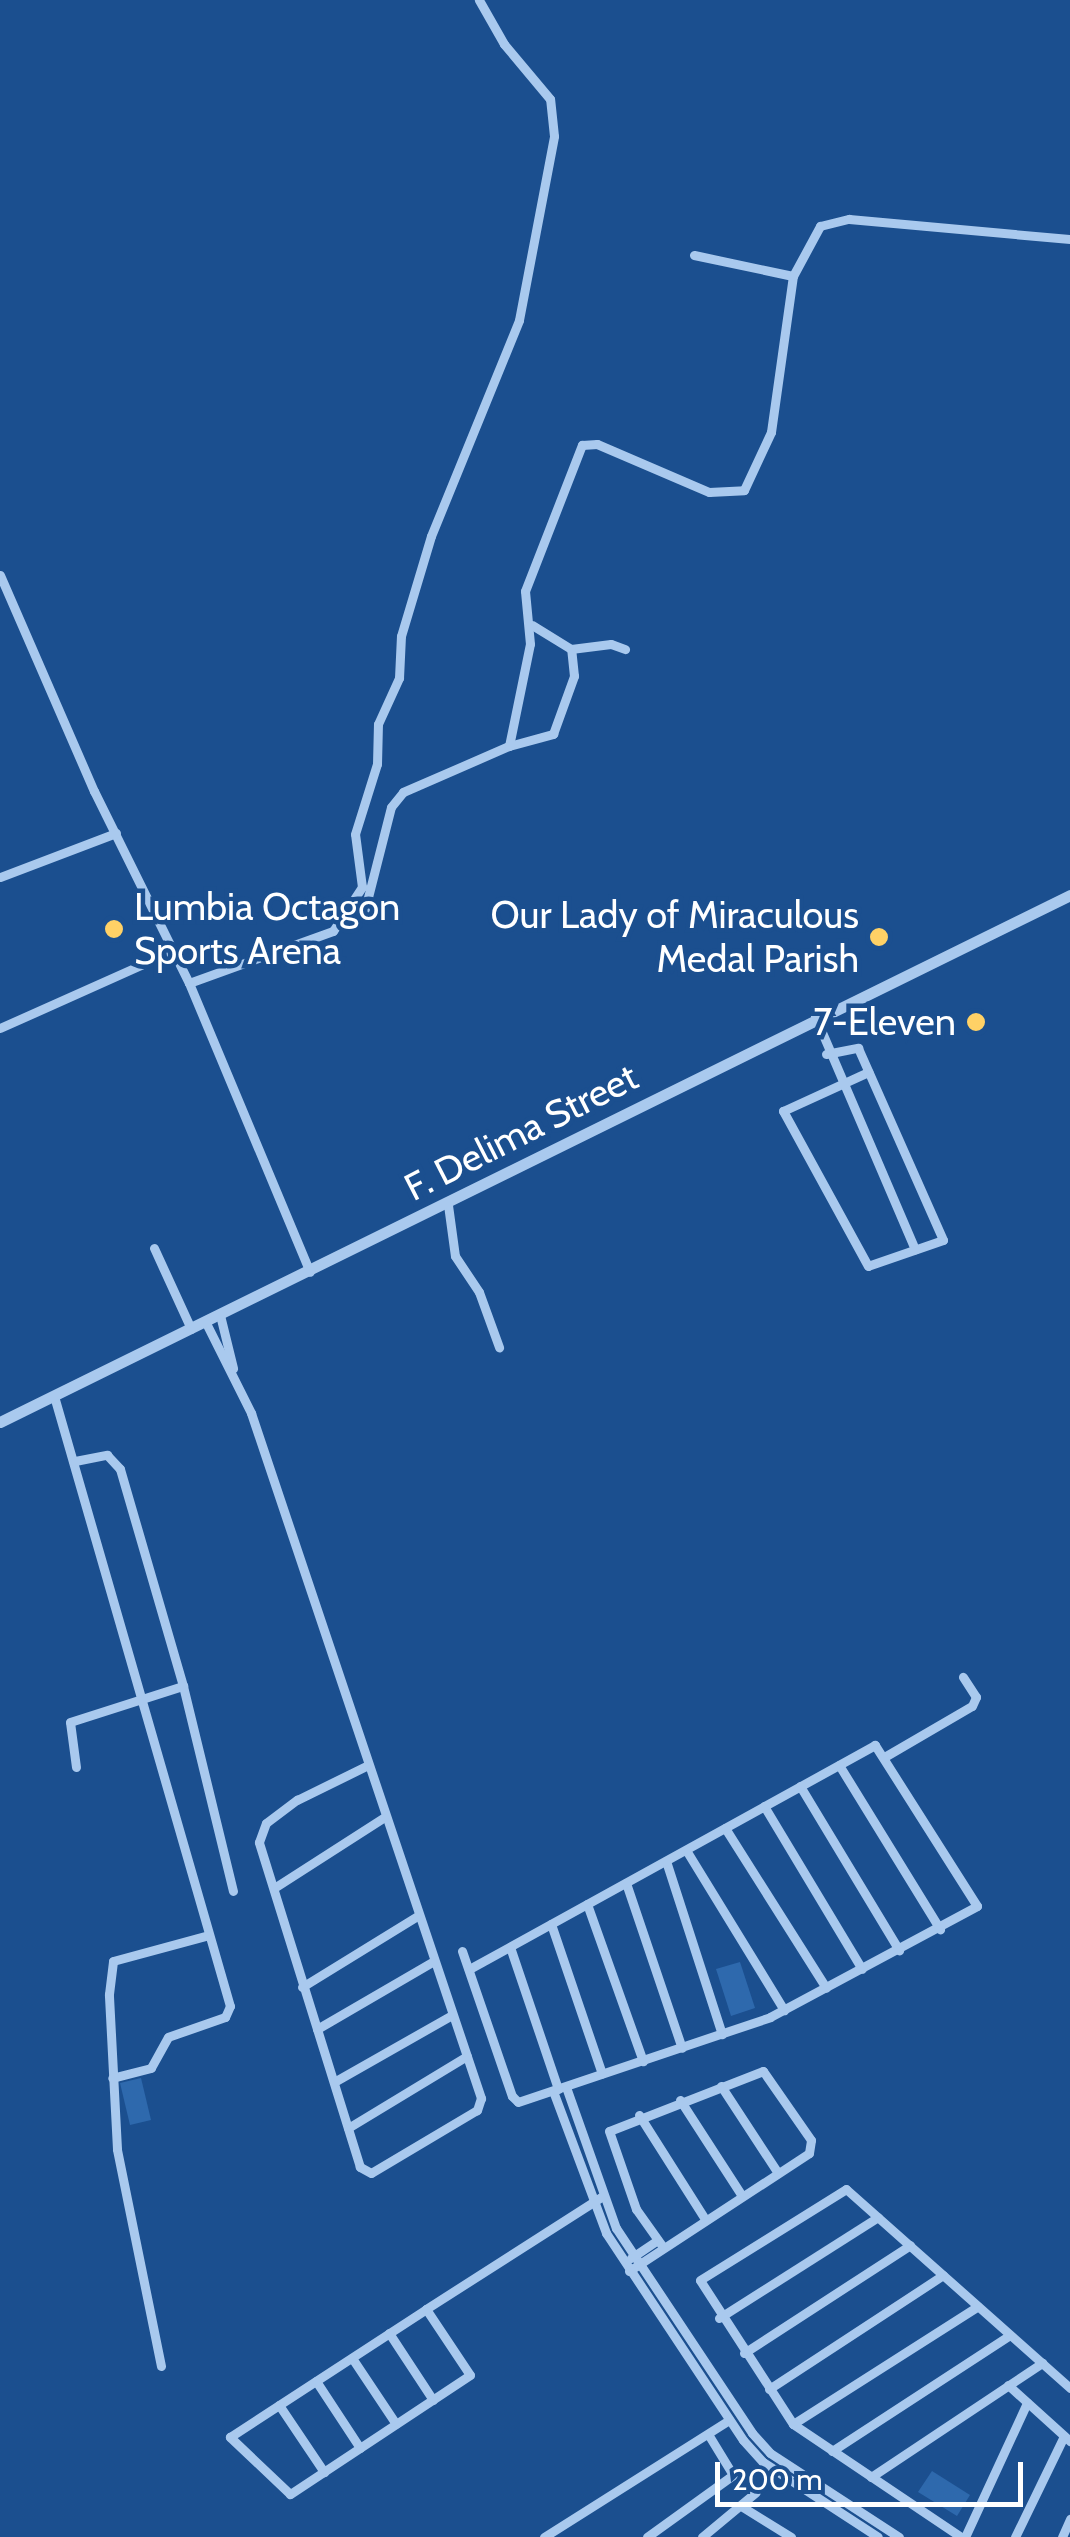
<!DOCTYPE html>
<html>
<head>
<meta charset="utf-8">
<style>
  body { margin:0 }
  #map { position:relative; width:1070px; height:2537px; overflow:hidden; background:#1b4f8f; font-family:Cabin,sans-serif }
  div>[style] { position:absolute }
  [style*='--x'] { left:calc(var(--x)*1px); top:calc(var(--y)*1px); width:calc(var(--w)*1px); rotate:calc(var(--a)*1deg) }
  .green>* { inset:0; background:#2e69ad }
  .minor>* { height:9px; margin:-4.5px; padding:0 4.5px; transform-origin:4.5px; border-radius:4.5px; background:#a9c9ee }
  .tertiary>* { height:11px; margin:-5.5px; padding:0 5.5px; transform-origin:5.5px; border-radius:5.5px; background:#a9c9ee }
  .dots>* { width:28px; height:28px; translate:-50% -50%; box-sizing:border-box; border:5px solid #1b4f8f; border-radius:50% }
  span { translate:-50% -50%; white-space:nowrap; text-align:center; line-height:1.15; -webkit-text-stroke:9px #1b4f8f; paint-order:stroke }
  .poi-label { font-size:38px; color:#fff }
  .left { translate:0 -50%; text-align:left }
  .right { translate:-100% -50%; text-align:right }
  .street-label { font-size:38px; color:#fff }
  .scale { position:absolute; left:715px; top:2462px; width:308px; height:45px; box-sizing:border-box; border:5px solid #fff; border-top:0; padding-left:12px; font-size:30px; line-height:35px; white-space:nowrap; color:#fff; -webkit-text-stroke:8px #1b4f8f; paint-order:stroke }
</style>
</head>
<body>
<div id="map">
  <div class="green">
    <div style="clip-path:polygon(740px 1962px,755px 2008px,731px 2016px,716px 1969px)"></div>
    <div style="clip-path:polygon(141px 2078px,151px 2120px,130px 2125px,120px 2083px)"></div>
    <div style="clip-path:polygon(932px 2471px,970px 2495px,957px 2516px,918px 2492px)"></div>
  </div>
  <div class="minor">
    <div style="--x:694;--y:255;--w:101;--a:12"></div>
    <div style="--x:0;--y:575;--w:236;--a:66.5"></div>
    <div style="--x:94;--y:791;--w:214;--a:63.7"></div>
    <div style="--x:189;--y:983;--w:313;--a:67.3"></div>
    <div style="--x:571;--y:649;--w:40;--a:-7.1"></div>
    <div style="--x:611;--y:644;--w:15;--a:20"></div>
    <div style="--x:509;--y:746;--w:46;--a:-15.3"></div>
    <div style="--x:553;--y:734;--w:62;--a:-70.1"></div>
    <div style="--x:574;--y:676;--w:27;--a:-96"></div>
    <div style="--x:571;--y:649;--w:46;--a:-148.4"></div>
    <div style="--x:0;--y:877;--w:124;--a:-20.8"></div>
    <div style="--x:365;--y:909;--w:105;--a:-75.7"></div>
    <div style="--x:391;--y:807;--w:19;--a:-51"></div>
    <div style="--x:403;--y:792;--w:116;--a:-23.5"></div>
    <div style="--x:509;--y:746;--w:104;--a:-78.4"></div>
    <div style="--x:530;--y:644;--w:53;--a:-95.4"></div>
    <div style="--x:525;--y:591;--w:157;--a:-68.7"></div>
    <div style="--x:582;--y:445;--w:15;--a:-4"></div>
    <div style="--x:597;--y:444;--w:122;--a:23.2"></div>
    <div style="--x:709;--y:492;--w:35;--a:-3"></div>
    <div style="--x:744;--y:490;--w:64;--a:-65"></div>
    <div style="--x:771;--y:432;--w:158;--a:-82"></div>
    <div style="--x:793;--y:276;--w:57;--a:-61.6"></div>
    <div style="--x:820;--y:226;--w:30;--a:-14"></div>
    <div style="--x:849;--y:219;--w:222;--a:5.2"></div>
    <div style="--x:189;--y:983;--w:153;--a:-19.9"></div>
    <div style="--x:333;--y:931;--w:53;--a:-56.6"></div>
    <div style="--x:362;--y:887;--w:53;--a:-97.5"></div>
    <div style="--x:355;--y:834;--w:73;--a:-72.6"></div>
    <div style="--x:377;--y:764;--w:40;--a:-88.6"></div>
    <div style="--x:378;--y:724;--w:51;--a:-65.5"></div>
    <div style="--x:399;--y:678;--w:42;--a:-87.3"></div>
    <div style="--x:401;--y:636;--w:104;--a:-73.3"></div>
    <div style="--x:431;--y:536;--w:233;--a:-67.8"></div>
    <div style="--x:519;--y:320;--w:187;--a:-79.2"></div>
    <div style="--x:554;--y:136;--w:37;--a:-96"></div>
    <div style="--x:550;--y:99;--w:72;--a:-129.9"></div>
    <div style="--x:504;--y:44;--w:51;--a:-119.6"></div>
    <div style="--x:815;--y:1016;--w:254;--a:66.8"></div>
    <div style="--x:0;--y:1028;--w:188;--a:-24.1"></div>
    <div style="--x:826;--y:1054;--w:33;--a:-11"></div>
    <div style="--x:858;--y:1048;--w:210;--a:66.1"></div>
    <div style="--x:943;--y:1240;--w:79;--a:160.9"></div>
    <div style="--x:868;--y:1266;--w:177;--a:-118.7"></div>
    <div style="--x:783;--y:1111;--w:94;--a:-24.6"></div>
    <div style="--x:448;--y:1205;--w:51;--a:82.2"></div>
    <div style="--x:455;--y:1256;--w:43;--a:56.3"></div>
    <div style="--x:479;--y:1292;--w:59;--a:70"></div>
    <div style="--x:154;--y:1248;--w:89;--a:65.4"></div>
    <div style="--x:220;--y:1315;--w:55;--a:76.2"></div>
    <div style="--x:206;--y:1323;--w:101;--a:63.4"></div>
    <div style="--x:251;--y:1413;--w:723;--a:71.44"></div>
    <div style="--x:481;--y:2098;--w:13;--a:108"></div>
    <div style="--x:477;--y:2110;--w:123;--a:149.3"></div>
    <div style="--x:371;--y:2173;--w:13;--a:-151"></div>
    <div style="--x:360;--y:2167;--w:340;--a:-107.3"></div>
    <div style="--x:259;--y:1842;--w:20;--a:-70"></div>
    <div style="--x:266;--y:1823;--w:39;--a:-37"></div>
    <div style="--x:297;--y:1800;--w:77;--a:-26.2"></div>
    <div style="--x:54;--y:1396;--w:635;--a:73.91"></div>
    <div style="--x:230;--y:2006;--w:12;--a:114"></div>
    <div style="--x:225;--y:2017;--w:60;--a:160.7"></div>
    <div style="--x:168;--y:2037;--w:35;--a:119"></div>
    <div style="--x:151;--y:2068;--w:40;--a:165.6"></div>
    <div style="--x:75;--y:1461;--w:33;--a:-11"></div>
    <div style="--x:107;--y:1455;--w:19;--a:47"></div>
    <div style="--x:120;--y:1469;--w:226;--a:73.8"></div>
    <div style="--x:183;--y:1686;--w:211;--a:76.3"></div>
    <div style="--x:886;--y:1756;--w:99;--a:-30.2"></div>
    <div style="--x:972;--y:1706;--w:10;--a:-66"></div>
    <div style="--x:976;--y:1697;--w:24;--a:-123"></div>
    <div style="--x:839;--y:1765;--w:193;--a:58.4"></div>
    <div style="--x:76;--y:1767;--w:45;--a:-97.6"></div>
    <div style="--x:70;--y:1722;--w:119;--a:-17.7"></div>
    <div style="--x:800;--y:1786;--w:192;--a:58.9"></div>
    <div style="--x:764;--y:1806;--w:190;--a:59"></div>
    <div style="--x:725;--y:1828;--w:189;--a:57.7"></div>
    <div style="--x:686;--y:1850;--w:188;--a:58.5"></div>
    <div style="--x:666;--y:1861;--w:182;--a:72.1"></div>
    <div style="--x:626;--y:1883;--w:174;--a:71.3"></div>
    <div style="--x:274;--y:1888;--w:130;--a:-32.7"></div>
    <div style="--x:587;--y:1904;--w:167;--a:70.4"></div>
    <div style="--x:551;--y:1924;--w:158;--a:71.2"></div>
    <div style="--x:510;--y:1947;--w:150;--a:71.3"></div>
    <div style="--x:462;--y:1951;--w:153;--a:71"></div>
    <div style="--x:512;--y:2096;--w:8;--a:45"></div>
    <div style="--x:518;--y:2102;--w:266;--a:-18.6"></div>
    <div style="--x:770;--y:2017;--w:235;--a:-28.2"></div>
    <div style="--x:977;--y:1906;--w:191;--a:-122.4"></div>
    <div style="--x:875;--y:1745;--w:464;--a:151.1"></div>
    <div style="--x:302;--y:1987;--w:134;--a:-31.6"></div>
    <div style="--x:317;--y:2029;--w:133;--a:-30.2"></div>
    <div style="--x:334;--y:2082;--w:136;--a:-29.6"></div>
    <div style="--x:721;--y:2086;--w:104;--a:56.8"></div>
    <div style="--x:566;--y:2087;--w:150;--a:70.5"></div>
    <div style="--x:616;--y:2228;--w:246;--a:56.4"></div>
    <div style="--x:752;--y:2433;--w:27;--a:48"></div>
    <div style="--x:770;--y:2453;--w:154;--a:33.1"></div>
    <div style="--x:553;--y:2091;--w:152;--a:69.5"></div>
    <div style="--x:606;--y:2233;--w:248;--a:56.5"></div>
    <div style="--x:743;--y:2440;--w:30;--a:48"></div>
    <div style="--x:763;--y:2462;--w:137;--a:33.1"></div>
    <div style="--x:680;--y:2100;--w:114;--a:57.1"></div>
    <div style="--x:639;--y:2115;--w:123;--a:57.6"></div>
    <div style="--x:348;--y:2128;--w:139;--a:-31.2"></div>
    <div style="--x:631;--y:2258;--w:32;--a:-34"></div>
    <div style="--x:629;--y:2271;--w:215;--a:-33.2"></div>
    <div style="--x:809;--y:2153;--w:13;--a:-81"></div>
    <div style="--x:811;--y:2140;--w:84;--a:-124.8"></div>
    <div style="--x:763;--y:2071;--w:165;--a:158.7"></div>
    <div style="--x:609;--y:2131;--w:83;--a:70.9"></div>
    <div style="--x:636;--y:2209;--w:47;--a:54.6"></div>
    <div style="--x:426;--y:2309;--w:79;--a:56.3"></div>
    <div style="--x:470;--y:2375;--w:216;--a:146.5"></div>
    <div style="--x:290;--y:2494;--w:83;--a:-136.5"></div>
    <div style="--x:230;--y:2437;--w:234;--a:-33.1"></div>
    <div style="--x:426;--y:2309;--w:210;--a:-32.6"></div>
    <div style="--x:719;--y:2318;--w:188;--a:-32.4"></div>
    <div style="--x:389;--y:2333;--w:80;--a:56.7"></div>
    <div style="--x:744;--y:2353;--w:198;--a:-33"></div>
    <div style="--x:352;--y:2358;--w:79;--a:56.3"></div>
    <div style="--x:161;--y:2366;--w:221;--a:-101.5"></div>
    <div style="--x:117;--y:2149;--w:155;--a:-93"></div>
    <div style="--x:109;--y:1994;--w:33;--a:-83"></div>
    <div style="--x:113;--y:1961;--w:99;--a:-15.2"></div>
    <div style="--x:316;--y:2381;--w:80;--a:56.7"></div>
    <div style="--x:1008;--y:2385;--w:84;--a:42.1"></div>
    <div style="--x:769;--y:2389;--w:208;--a:-33.2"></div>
    <div style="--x:279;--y:2405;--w:81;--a:56.1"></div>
    <div style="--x:793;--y:2424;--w:219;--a:-32.5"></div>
    <div style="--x:832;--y:2451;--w:212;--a:-33.1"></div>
    <div style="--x:871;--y:2477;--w:206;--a:-33.7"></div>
    <div style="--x:741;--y:2506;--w:59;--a:31.8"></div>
    <div style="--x:544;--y:2537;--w:219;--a:-32.3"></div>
    <div style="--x:647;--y:2537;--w:106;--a:-35.8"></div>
    <div style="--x:733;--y:2475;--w:48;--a:-121.4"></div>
    <div style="--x:702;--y:2537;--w:70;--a:-39.8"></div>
    <div style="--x:961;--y:2537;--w:202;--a:-146.1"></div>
    <div style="--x:793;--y:2424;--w:171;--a:-122.9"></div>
    <div style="--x:700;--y:2280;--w:172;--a:-31.9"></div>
    <div style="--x:846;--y:2189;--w:300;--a:41.6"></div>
    <div style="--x:965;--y:2537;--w:148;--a:-65.2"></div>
    <div style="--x:1015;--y:2537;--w:112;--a:-64.1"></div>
    <div style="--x:1062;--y:2537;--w:20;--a:-66"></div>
  </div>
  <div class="tertiary">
    <div style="--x:0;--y:1422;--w:1193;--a:-26.22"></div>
  </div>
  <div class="dots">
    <div style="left:114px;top:929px;background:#ffd166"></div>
    <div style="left:879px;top:937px;background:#ffd166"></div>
    <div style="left:976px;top:1022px;background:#ffd166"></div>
  </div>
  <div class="poi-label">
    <span class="left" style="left:134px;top:929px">Lumbia Octagon<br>Sports Arena</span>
    <span class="right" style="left:859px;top:937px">Our Lady of Miraculous<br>Medal Parish</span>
    <span class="right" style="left:956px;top:1022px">7-Eleven</span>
  </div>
  <div class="street-label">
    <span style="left:521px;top:1132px;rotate:-27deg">F. Delima Street</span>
  </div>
  <div class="scale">200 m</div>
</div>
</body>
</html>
